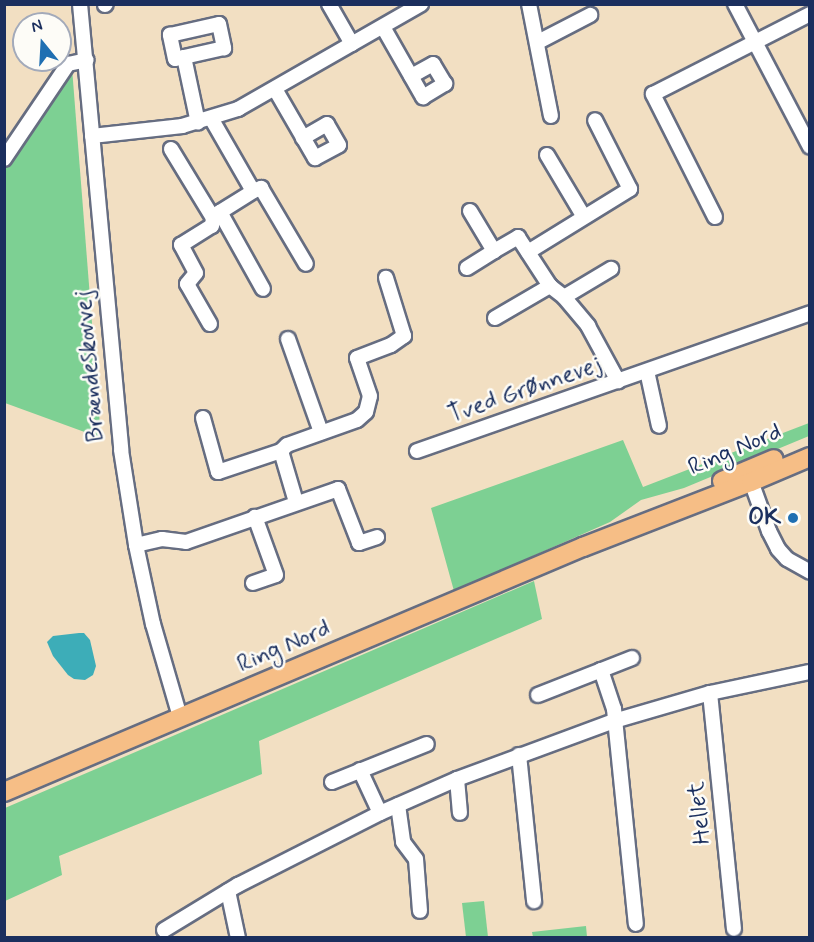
<!DOCTYPE html>
<html>
<head>
<meta charset="utf-8">
<style>
  body { margin:0 }
  #map { position:relative; width:814px; height:942px; overflow:hidden; background:#f2dfc2; font-family:Mynerve,sans-serif }
  div>[style] { position:absolute }
  [style*='--x'] { left:calc(var(--x)*1px); top:calc(var(--y)*1px); width:calc(var(--w)*1px); rotate:calc(var(--a)*1deg) }
  .green>* { inset:0; background:#7dd093 }
  .water>* { inset:0; background:#3dadb8 }
  .roads { filter:drop-shadow(2px 0 #666d81) drop-shadow(-2px 0 #666d81) drop-shadow(0 2px #666d81) drop-shadow(0 -2px #666d81) }
  .minor>* { height:14px; margin:-7px; padding:0 7px; transform-origin:7px; border-radius:7px; background:#fff }
  .major>* { height:18px; margin:-9px; padding:0 9px; transform-origin:9px; border-radius:9px; background:#f6be86 }
  .dots>* { width:16px; height:16px; translate:-50% -50%; box-sizing:border-box; border:3px solid #fdfcf7; border-radius:50% }
  span { translate:-50% -50%; white-space:nowrap; text-align:center; line-height:1.15; -webkit-text-stroke:5px #fdfcf7; paint-order:stroke }
  .street-label { font-size:24px; color:#1b2f5e }
  .poi-label { font-size:24px; color:#1b2f5e; font-weight:700 }
  .right { translate:-100% -50%; text-align:right }
  .frame { position:absolute; inset:0; border:6px solid #1b2f5e; pointer-events:none }
  .north { position:absolute; left:12px; top:12px; width:60px; height:60px; box-sizing:border-box; background:#fdfcf7; border:2px solid #a3aaba; border-radius:50%; rotate:342deg; font-size:16px; font-weight:700; line-height:24px; text-align:center; color:#1b2f5e }
  .north::after { content:''; display:block; margin:auto; width:21px; height:27px; background:#1f6fb2; clip-path:polygon(50% 0,100% 100%,50% 72%,0 100%) }
</style>
</head>
<body>
<div id="map">
  <div class="green">
    <div style="clip-path:polygon(72px 68px,101px 438px,5px 403px,4px 163px)"></div>
    <div style="clip-path:polygon(809px 423px,809px 436px,684px 488px,641px 500px,610px 522px,454px 591px,431px 508px,623px 440px,643px 487px)"></div>
    <div style="clip-path:polygon(534px 581px,542px 619px,259px 741px,262px 774px,59px 856px,62px 875px,5px 901px,5px 808px)"></div>
    <div style="clip-path:polygon(484px 901px,488px 937px,466px 937px,462px 903px)"></div>
    <div style="clip-path:polygon(586px 926px,587px 937px,533px 937px,532px 932px)"></div>
  </div>
  <div class="water">
    <div style="clip-path:polygon(79px 633px,84px 633px,90px 640px,96px 666px,93px 675px,85px 680px,74px 679px,68px 675px,53px 656px,47px 642px,53px 636px)"></div>
  </div>
  <div class="roads">
    <div class="minor">
      <div style="--x:80;--y:4;--w:448;--a:84.7"></div>
      <div style="--x:121;--y:450;--w:96;--a:81"></div>
      <div style="--x:136;--y:545;--w:81;--a:77.9"></div>
      <div style="--x:153;--y:624;--w:97;--a:73.8"></div>
      <div style="--x:329;--y:4;--w:46;--a:60.1"></div>
      <div style="--x:529;--y:4;--w:114;--a:78.9"></div>
      <div style="--x:735;--y:4;--w:161;--a:62.3"></div>
      <div style="--x:105;--y:5;--w:1;--a:-45"></div>
      <div style="--x:383;--y:27;--w:81;--a:60.3"></div>
      <div style="--x:423;--y:97;--w:26;--a:-31"></div>
      <div style="--x:445;--y:84;--w:23;--a:-121"></div>
      <div style="--x:433;--y:64;--w:25;--a:151"></div>
      <div style="--x:538;--y:42;--w:59;--a:-27.4"></div>
      <div style="--x:184;--y:57;--w:9;--a:167"></div>
      <div style="--x:175;--y:59;--w:25;--a:-102"></div>
      <div style="--x:170;--y:35;--w:50;--a:-12.7"></div>
      <div style="--x:219;--y:24;--w:25;--a:78"></div>
      <div style="--x:224;--y:48;--w:41;--a:167.3"></div>
      <div style="--x:184;--y:57;--w:67;--a:78"></div>
      <div style="--x:275;--y:89;--w:80;--a:59.9"></div>
      <div style="--x:315;--y:158;--w:27;--a:-28"></div>
      <div style="--x:339;--y:145;--w:24;--a:-120"></div>
      <div style="--x:327;--y:124;--w:28;--a:150"></div>
      <div style="--x:92;--y:136;--w:91;--a:-6.3"></div>
      <div style="--x:182;--y:126;--w:59;--a:-16.9"></div>
      <div style="--x:238;--y:109;--w:211;--a:-29.8"></div>
      <div style="--x:171;--y:149;--w:81;--a:58.7"></div>
      <div style="--x:547;--y:155;--w:72;--a:59.2"></div>
      <div style="--x:4;--y:159;--w:115;--a:-56"></div>
      <div style="--x:68;--y:64;--w:19;--a:-12"></div>
      <div style="--x:253;--y:191;--w:9;--a:-21"></div>
      <div style="--x:261;--y:188;--w:88;--a:59.4"></div>
      <div style="--x:470;--y:211;--w:47;--a:59"></div>
      <div style="--x:494;--y:251;--w:28;--a:-30"></div>
      <div style="--x:518;--y:237;--w:59;--a:56.9"></div>
      <div style="--x:550;--y:286;--w:18;--a:38"></div>
      <div style="--x:564;--y:297;--w:38;--a:50"></div>
      <div style="--x:588;--y:326;--w:63;--a:61.4"></div>
      <div style="--x:220;--y:212;--w:88;--a:60.8"></div>
      <div style="--x:715;--y:217;--w:138;--a:-116.8"></div>
      <div style="--x:653;--y:94;--w:176;--a:-27"></div>
      <div style="--x:528;--y:252;--w:120;--a:-31.7"></div>
      <div style="--x:630;--y:189;--w:77;--a:-116.9"></div>
      <div style="--x:467;--y:268;--w:32;--a:-32"></div>
      <div style="--x:564;--y:297;--w:55;--a:-30.8"></div>
      <div style="--x:495;--y:318;--w:64;--a:-30.2"></div>
      <div style="--x:210;--y:324;--w:46;--a:-119.9"></div>
      <div style="--x:187;--y:284;--w:14;--a:-51"></div>
      <div style="--x:196;--y:273;--w:32;--a:-118"></div>
      <div style="--x:181;--y:245;--w:36;--a:-32"></div>
      <div style="--x:212;--y:226;--w:8;--a:-83"></div>
      <div style="--x:213;--y:218;--w:9;--a:-41"></div>
      <div style="--x:220;--y:212;--w:39;--a:-32"></div>
      <div style="--x:253;--y:191;--w:84;--a:-119.9"></div>
      <div style="--x:288;--y:339;--w:99;--a:70.5"></div>
      <div style="--x:647;--y:371;--w:56;--a:77.7"></div>
      <div style="--x:203;--y:418;--w:56;--a:74.5"></div>
      <div style="--x:218;--y:472;--w:66;--a:-18.4"></div>
      <div style="--x:417;--y:451;--w:417;--a:-19.3"></div>
      <div style="--x:748;--y:473;--w:62;--a:70.1"></div>
      <div style="--x:769;--y:531;--w:20;--a:63"></div>
      <div style="--x:778;--y:549;--w:13;--a:48"></div>
      <div style="--x:787;--y:559;--w:26;--a:29"></div>
      <div style="--x:296;--y:502;--w:53;--a:-106.4"></div>
      <div style="--x:281;--y:451;--w:8;--a:-45"></div>
      <div style="--x:287;--y:445;--w:74;--a:-19.7"></div>
      <div style="--x:357;--y:420;--w:12;--a:-42"></div>
      <div style="--x:366;--y:412;--w:16;--a:-76"></div>
      <div style="--x:370;--y:396;--w:40;--a:-108.9"></div>
      <div style="--x:357;--y:358;--w:36;--a:-21"></div>
      <div style="--x:391;--y:345;--w:16;--a:-35"></div>
      <div style="--x:404;--y:336;--w:61;--a:-107.2"></div>
      <div style="--x:136;--y:545;--w:27;--a:-13"></div>
      <div style="--x:162;--y:539;--w:24;--a:7"></div>
      <div style="--x:186;--y:542;--w:161;--a:-19.2"></div>
      <div style="--x:338;--y:489;--w:58;--a:68.7"></div>
      <div style="--x:359;--y:543;--w:19;--a:-18"></div>
      <div style="--x:253;--y:583;--w:24;--a:-19"></div>
      <div style="--x:276;--y:575;--w:62;--a:-109.9"></div>
      <div style="--x:601;--y:670;--w:41;--a:71.6"></div>
      <div style="--x:614;--y:709;--w:216;--a:84.2"></div>
      <div style="--x:710;--y:693;--w:237;--a:84.2"></div>
      <div style="--x:538;--y:695;--w:101;--a:-21.5"></div>
      <div style="--x:519;--y:755;--w:147;--a:84.1"></div>
      <div style="--x:360;--y:770;--w:47;--a:65.1"></div>
      <div style="--x:457;--y:779;--w:34;--a:85"></div>
      <div style="--x:332;--y:782;--w:102;--a:-21.8"></div>
      <div style="--x:398;--y:805;--w:37;--a:82"></div>
      <div style="--x:403;--y:842;--w:21;--a:53"></div>
      <div style="--x:416;--y:859;--w:52;--a:85.6"></div>
      <div style="--x:228;--y:891;--w:48;--a:78"></div>
      <div style="--x:164;--y:930;--w:87;--a:-31.3"></div>
      <div style="--x:238;--y:885;--w:159;--a:-26.9"></div>
      <div style="--x:380;--y:813;--w:84;--a:-23.8"></div>
      <div style="--x:457;--y:779;--w:167;--a:-20.3"></div>
      <div style="--x:614;--y:721;--w:100;--a:-16.3"></div>
      <div style="--x:710;--y:693;--w:102;--a:-11.9"></div>
    </div>
    <div class="major">
      <div style="--x:722;--y:481;--w:56;--a:-22.9"></div>
      <div style="--x:4;--y:792;--w:629;--a:-22.94"></div>
      <div style="--x:583;--y:547;--w:180;--a:-21.2"></div>
      <div style="--x:751;--y:482;--w:64;--a:-23"></div>
    </div>
  </div>
  <div class="dots">
    <div style="left:793px;top:518px;background:#1f6fb2"></div>
  </div>
  <div class="street-label">
    <span style="left:90px;top:366px;rotate:-95deg">Brændeskovvej</span>
    <span style="left:525px;top:390px;rotate:-19deg">Tved Grønnevej</span>
    <span style="left:735px;top:450px;rotate:-23deg">Ring Nord</span>
    <span style="left:284px;top:647px;rotate:-23deg">Ring Nord</span>
    <span style="left:700px;top:813px;rotate:-96deg">Hellet</span>
  </div>
  <div class="poi-label">
    <span class="right" style="left:781px;top:518px">OK</span>
  </div>
  <div class="frame"></div>
  <div class="north">N</div>
</div>
</body>
</html>
